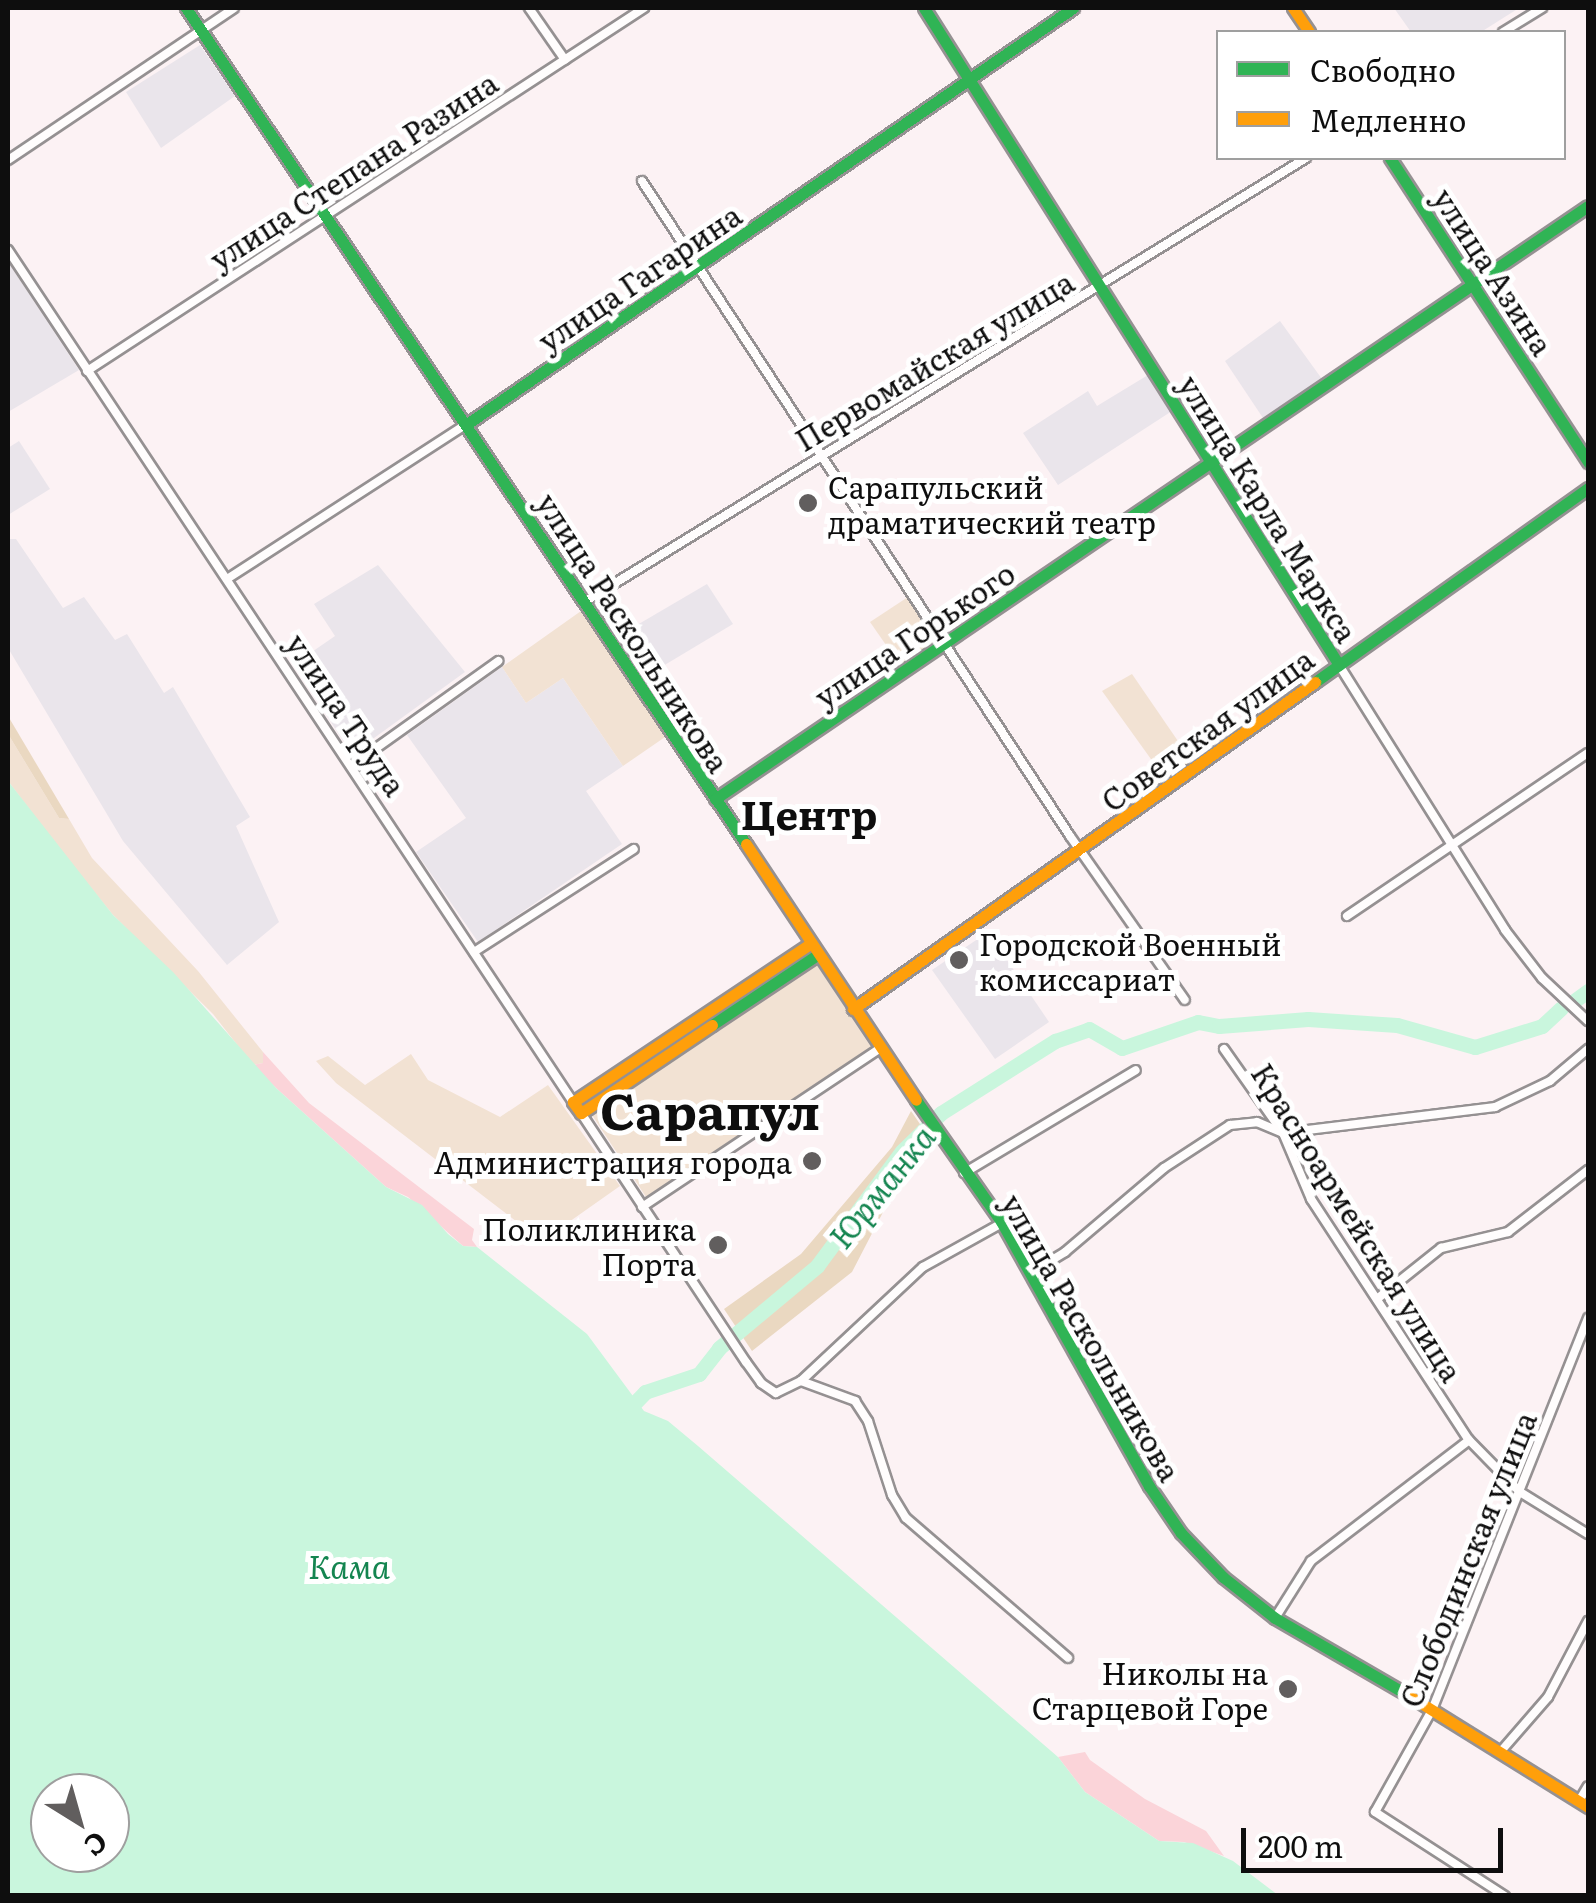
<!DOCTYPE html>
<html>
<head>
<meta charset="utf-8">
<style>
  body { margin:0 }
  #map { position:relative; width:1596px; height:1903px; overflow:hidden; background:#fcf2f4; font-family:Literata,serif }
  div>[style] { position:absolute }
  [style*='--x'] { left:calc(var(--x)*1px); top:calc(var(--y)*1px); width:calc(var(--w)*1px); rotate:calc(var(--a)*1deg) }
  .industrial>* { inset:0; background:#eae5eb }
  .green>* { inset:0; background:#f2e2d3 }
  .forest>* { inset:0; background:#ead8c1 }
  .sand>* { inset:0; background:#fbd4d9 }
  .water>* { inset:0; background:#c9f6dd }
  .river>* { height:15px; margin:-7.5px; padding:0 7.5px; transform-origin:7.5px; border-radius:7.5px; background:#c9f6dd }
  .roads { filter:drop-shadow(2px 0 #959192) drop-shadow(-2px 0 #959192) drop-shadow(0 2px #959192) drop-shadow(0 -2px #959192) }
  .street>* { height:8px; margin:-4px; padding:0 4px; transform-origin:4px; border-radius:4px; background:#fffdfd }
  .fast>* { height:11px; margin:-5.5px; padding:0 5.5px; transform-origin:5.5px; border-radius:5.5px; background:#30b455 }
  .slow>* { height:11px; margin:-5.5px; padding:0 5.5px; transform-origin:5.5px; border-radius:5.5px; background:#ff9f0a }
  .dots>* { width:28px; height:28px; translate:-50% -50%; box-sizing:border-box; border:5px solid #fff; border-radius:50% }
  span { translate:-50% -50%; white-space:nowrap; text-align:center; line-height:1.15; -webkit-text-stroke:10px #fff; paint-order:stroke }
  .street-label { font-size:30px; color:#0e0e0e }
  .poi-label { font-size:30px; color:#0e0e0e }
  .left { translate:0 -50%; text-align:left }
  .right { translate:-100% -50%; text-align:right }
  .water-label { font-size:32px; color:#148550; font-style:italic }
  .district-label { font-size:40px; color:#0e0e0e; font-weight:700 }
  .town-label { font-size:50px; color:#0e0e0e; font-weight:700 }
  .frame { position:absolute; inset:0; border:10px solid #0e0e0e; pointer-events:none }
  .legend { position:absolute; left:1216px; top:30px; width:350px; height:130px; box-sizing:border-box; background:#fff; border:2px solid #9f9f9f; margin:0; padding:12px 18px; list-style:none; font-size:30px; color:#0e0e0e }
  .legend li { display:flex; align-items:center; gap:20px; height:50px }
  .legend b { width:50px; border:2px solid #9f9f9f }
  .north { position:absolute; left:30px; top:1773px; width:100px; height:100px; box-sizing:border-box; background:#fff; border:2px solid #9f9f9f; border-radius:50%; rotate:143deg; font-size:28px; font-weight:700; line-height:40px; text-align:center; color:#0e0e0e }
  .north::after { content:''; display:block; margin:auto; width:35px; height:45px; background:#615e5e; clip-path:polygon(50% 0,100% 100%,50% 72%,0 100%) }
  .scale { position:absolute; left:1241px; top:1828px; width:262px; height:45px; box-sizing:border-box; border:5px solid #0e0e0e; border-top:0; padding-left:12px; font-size:30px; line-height:35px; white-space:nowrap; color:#0e0e0e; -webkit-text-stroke:8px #fff; paint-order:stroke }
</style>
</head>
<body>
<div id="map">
  <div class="industrial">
    <div style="clip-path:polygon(1394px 8px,1519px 8px,1481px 32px,1411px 32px)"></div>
    <div style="clip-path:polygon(200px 45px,235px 96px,161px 148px,126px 92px)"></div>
    <div style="clip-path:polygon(8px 262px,79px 370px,8px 412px)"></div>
    <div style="clip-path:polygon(1280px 321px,1322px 379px,1263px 418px,1225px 361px)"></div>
    <div style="clip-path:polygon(1148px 375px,1172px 411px,1058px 485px,1023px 433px,1088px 391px,1097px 406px)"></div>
    <div style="clip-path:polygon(19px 441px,50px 489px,8px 515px,8px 448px)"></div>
    <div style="clip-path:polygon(8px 539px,16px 539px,63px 608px,84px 597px,115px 640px,127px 634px,164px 693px,173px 687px,250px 817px,236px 826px,279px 922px,227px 965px,123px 841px,8px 648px)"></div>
    <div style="clip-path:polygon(378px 565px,465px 672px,352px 754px,293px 665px,335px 636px,314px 604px)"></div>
    <div style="clip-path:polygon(707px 584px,733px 624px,648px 675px,620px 635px)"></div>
    <div style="clip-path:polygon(502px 667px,526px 703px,563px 678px,623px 766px,586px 791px,622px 844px,478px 942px,416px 852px,466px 818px,407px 735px)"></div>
    <div style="clip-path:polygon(988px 932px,1049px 1022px,995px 1059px,932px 970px)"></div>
  </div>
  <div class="green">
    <div style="clip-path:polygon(908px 597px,936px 644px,902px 668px,870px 622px)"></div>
    <div style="clip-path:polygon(581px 611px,668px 735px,623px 766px,563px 678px,526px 703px,502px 667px)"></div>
    <div style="clip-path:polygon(1132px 674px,1193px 763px,1166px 780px,1102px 691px)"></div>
    <div style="clip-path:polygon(8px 734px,59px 818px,69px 819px,92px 858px,198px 971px,263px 1052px,263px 1063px,253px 1065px,213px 1014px,113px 915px,61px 851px,8px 781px)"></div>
    <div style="clip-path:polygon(815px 962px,871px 1047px,646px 1197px,590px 1112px)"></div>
    <div style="clip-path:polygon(411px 1054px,428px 1080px,500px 1117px,548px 1085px,620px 1186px,542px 1241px,336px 1083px,316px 1061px,328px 1056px,365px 1085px)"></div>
  </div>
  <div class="forest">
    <div style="clip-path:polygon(8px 716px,69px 819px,59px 818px,8px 734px)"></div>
    <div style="clip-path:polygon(911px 1111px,931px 1140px,895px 1189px,852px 1272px,752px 1351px,724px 1309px,801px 1254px,892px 1147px)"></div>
  </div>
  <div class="sand">
    <div style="clip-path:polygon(263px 1052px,309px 1103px,474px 1229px,472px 1240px,477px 1247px,463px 1246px,408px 1197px,386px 1187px,276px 1088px,253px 1065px,263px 1063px)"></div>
    <div style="clip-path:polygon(1085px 1752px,1090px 1760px,1145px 1799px,1206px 1831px,1224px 1856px,1184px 1842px,1159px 1841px,1085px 1792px,1058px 1757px)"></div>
  </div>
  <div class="water">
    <div style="clip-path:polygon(evenodd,8px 781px,113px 915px,173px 972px,276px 1088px,386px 1187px,422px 1205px,448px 1234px,463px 1246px,477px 1247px,587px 1334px,644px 1411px,668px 1421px,698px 1446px,1058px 1757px,1085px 1792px,1159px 1841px,1193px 1843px,1233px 1861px,1278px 1895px,8px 1895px,8px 781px,50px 1793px,110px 1793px,110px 1853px,50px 1853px,50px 1793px)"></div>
  </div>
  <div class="river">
    <div style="--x:1574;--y:1001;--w:17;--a:-36"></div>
    <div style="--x:623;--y:1415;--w:32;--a:-46"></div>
    <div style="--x:645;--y:1392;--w:57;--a:-18.4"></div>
    <div style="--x:699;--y:1374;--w:33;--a:-52"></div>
    <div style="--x:719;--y:1348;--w:128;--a:-39.9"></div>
    <div style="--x:817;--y:1266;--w:143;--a:-53.5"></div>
    <div style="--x:902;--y:1151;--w:54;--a:-44.3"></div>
    <div style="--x:941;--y:1113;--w:135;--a:-32.3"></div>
    <div style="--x:1055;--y:1041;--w:36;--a:-19"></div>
    <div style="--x:1089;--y:1029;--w:38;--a:30"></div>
    <div style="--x:1122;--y:1048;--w:80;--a:-18.9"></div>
    <div style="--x:1198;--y:1022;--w:21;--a:11"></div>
    <div style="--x:1219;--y:1026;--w:89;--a:-4.5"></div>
    <div style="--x:1308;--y:1019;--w:89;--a:3.9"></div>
    <div style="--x:1397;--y:1025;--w:81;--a:15.8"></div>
    <div style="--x:1475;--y:1047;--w:70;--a:-17.4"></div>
    <div style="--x:1542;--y:1026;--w:26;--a:-43"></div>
  </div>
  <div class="roads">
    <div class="street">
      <div style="--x:529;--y:8;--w:63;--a:55.3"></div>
      <div style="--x:1503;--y:32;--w:46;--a:-31.6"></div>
      <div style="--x:8;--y:160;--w:272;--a:-33.9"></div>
      <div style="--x:642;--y:181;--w:782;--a:56.84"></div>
      <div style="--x:1070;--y:836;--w:200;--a:55"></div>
      <div style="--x:8;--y:250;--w:1022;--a:56.45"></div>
      <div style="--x:87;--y:371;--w:665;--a:-33.09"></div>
      <div style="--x:227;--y:579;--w:286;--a:-32.9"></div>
      <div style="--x:586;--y:601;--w:845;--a:-31.6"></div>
      <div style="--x:1339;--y:665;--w:313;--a:57.9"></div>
      <div style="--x:1505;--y:930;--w:61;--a:52.4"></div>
      <div style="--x:1542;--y:978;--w:63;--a:43.1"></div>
      <div style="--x:351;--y:766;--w:181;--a:-35.5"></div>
      <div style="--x:1347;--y:916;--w:291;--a:-34.1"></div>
      <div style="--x:474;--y:952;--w:190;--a:-32.8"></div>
      <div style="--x:1224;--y:1049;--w:103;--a:54.9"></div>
      <div style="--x:1283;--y:1133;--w:72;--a:67"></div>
      <div style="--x:1311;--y:1199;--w:288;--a:56.8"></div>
      <div style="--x:1469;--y:1440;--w:73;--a:45.6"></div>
      <div style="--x:1520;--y:1492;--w:80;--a:31.7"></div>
      <div style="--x:581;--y:1113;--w:299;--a:56.5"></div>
      <div style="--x:746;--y:1362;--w:26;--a:54"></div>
      <div style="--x:761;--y:1383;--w:18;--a:34"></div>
      <div style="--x:776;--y:1393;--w:28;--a:-26"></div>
      <div style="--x:801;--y:1381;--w:167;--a:-43.1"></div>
      <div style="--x:923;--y:1267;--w:90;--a:-29.1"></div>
      <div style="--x:964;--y:1173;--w:200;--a:-30.9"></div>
      <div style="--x:642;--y:1207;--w:286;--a:-33.7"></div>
      <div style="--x:1032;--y:1272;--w:39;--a:-31"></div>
      <div style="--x:1065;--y:1252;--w:130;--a:-40.3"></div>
      <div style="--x:1164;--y:1168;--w:79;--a:-33.1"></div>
      <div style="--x:1230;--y:1125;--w:27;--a:-6"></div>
      <div style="--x:1257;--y:1122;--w:28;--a:23"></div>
      <div style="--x:1283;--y:1133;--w:214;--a:-7"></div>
      <div style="--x:1495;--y:1107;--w:61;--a:-25.3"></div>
      <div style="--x:1550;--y:1081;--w:50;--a:-40.1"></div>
      <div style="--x:1377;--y:1299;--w:82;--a:-38.6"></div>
      <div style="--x:1441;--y:1248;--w:69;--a:-13.4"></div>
      <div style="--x:1508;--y:1232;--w:101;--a:-37.8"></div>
      <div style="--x:801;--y:1381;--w:58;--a:20.3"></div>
      <div style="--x:855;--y:1401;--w:24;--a:57"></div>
      <div style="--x:868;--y:1421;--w:78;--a:72"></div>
      <div style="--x:892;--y:1495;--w:27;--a:59"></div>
      <div style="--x:906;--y:1518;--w:214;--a:40.8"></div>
      <div style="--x:1275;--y:1618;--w:67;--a:-57.7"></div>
      <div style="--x:1311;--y:1561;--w:199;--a:-37.4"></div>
      <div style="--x:1502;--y:1750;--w:70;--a:-49"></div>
      <div style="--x:1548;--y:1697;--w:86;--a:-62.2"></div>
      <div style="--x:1579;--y:1801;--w:17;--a:-59"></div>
      <div style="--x:1505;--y:1896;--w:155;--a:-147.1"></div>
      <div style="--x:1375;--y:1812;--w:117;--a:-60.8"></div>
      <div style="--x:1432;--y:1710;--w:422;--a:-68.3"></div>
    </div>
    <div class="fast">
      <div style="--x:186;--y:8;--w:1006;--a:56.18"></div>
      <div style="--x:924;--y:8;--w:777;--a:57.72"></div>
      <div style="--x:1390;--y:158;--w:363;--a:56.9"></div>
      <div style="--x:467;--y:424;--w:735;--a:-34.47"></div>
      <div style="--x:1315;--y:682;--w:335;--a:-35.4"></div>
      <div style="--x:715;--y:799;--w:1055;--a:-34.19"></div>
      <div style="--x:712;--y:1025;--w:126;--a:-33.7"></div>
      <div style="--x:916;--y:1100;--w:150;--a:55"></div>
      <div style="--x:1002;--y:1223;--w:301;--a:60.8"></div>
      <div style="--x:1149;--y:1486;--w:57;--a:55.8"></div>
      <div style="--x:1181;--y:1533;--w:61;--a:46.3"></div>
      <div style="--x:1223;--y:1577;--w:66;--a:38.3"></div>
      <div style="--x:1275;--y:1618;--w:154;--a:30.1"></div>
    </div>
    <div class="slow">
      <div style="--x:1293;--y:8;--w:29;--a:56"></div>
      <div style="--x:746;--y:844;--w:307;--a:56.4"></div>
      <div style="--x:853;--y:1009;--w:566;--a:-35.29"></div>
      <div style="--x:712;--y:1025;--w:158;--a:146.1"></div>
      <div style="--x:581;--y:1113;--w:14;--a:-126"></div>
      <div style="--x:573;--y:1102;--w:285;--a:-33.7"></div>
      <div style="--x:1408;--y:1695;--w:212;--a:31.9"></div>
    </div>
  </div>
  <div class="dots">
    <div style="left:808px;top:503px;background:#615e5e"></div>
    <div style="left:959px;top:960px;background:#615e5e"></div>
    <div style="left:812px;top:1161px;background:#615e5e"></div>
    <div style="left:718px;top:1245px;background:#615e5e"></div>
    <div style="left:1288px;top:1689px;background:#615e5e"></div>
  </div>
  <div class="street-label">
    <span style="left:353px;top:170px;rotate:-33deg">улица Степана Разина</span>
    <span style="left:1494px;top:271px;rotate:57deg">улица Азина</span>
    <span style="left:639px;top:277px;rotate:-34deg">улица Гагарина</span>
    <span style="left:934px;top:360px;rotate:-31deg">Первомайская улица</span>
    <span style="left:1269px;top:508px;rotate:58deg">улица Карла Маркса</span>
    <span style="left:634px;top:632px;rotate:57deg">улица Раскольникова</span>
    <span style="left:914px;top:634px;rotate:-34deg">улица Горького</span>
    <span style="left:347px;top:714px;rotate:56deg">улица Труда</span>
    <span style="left:1207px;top:729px;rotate:-36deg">Советская улица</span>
    <span style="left:1358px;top:1222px;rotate:58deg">Красноармейская улица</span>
    <span style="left:1092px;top:1337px;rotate:60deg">улица Раскольникова</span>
    <span style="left:1467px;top:1559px;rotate:-68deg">Слободинская улица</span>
  </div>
  <div class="poi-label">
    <span class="left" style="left:828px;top:503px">Сарапульский<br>драматический театр</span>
    <span class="left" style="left:979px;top:960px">Городской Военный<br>комиссариат</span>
    <span class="right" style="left:792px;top:1161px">Администрация города</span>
    <span class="right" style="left:696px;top:1245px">Поликлиника<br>Порта</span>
    <span class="right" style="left:1268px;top:1689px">Николы на<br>Старцевой Горе</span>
  </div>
  <div class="water-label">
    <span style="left:881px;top:1186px;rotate:-51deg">Юрманка</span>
    <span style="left:349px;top:1565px">Кама</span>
  </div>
  <div class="district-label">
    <span style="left:809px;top:813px">Центр</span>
  </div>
  <div class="town-label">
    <span style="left:710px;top:1109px">Сарапул</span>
  </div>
  <div class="frame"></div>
  <ul class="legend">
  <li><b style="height:12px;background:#30b455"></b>Свободно</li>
  <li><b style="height:12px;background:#ff9f0a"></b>Медленно</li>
  </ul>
  <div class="north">С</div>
  <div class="scale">200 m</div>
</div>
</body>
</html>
